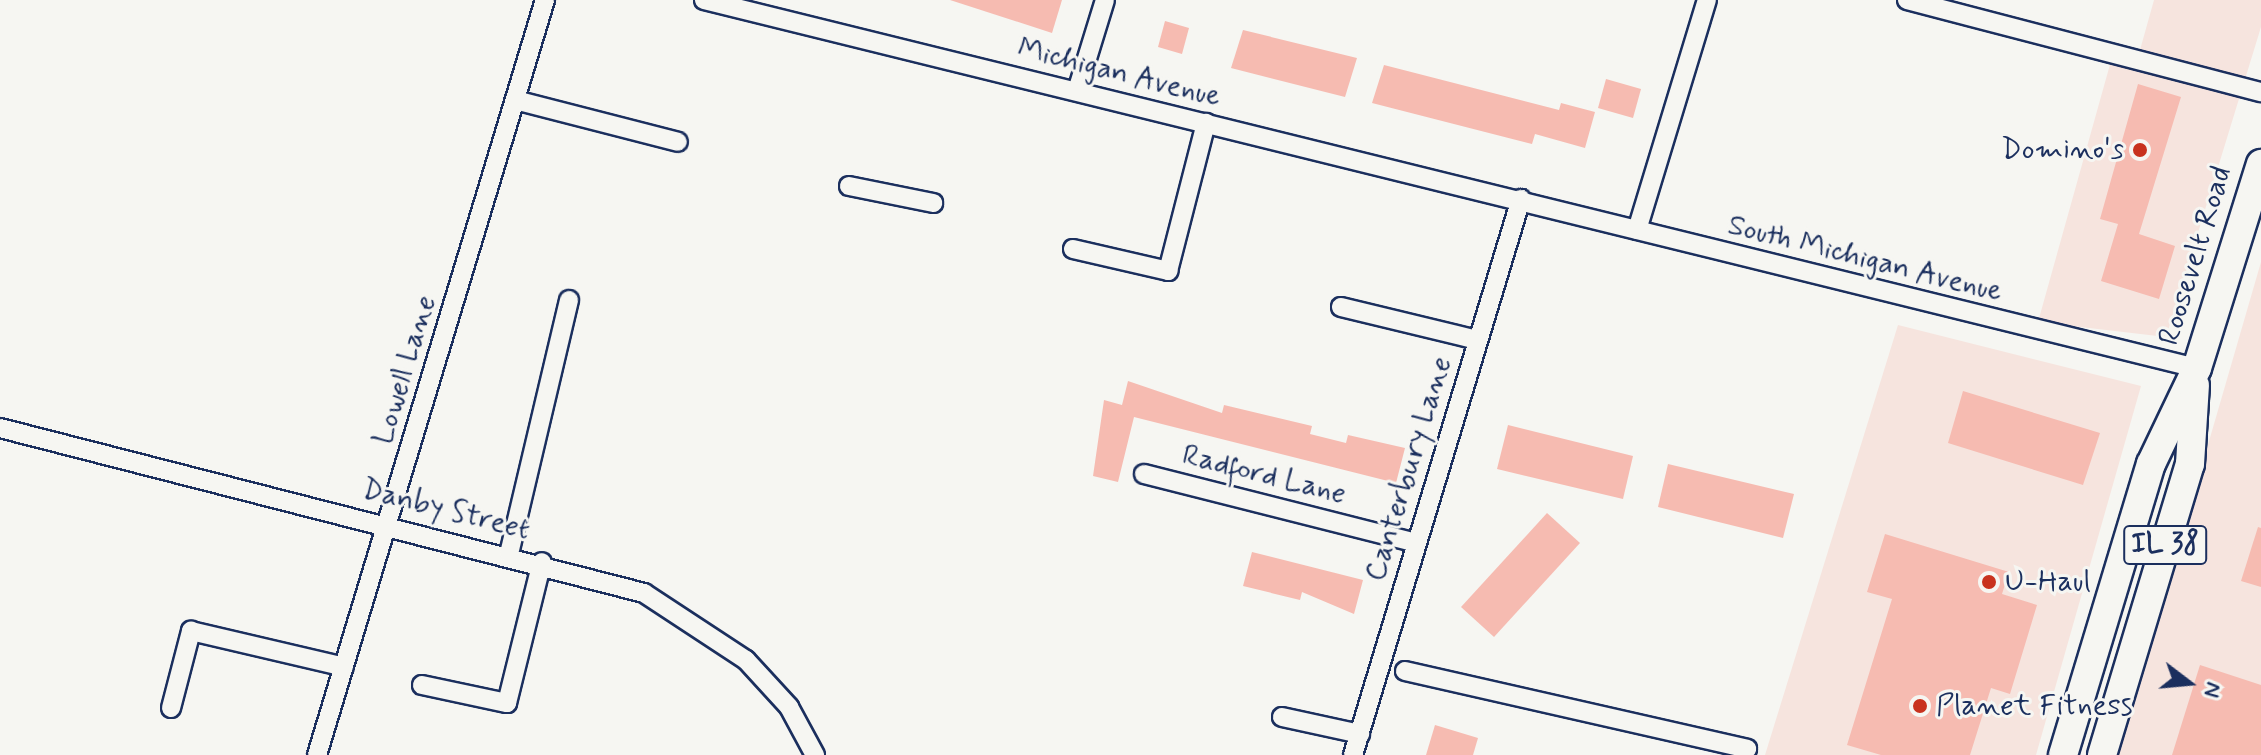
<!DOCTYPE html>
<html>
<head>
<meta charset="utf-8">
<style>
  body { margin:0 }
  #map { position:relative; width:2261px; height:755px; overflow:hidden; background:#f6f6f2; font-family:Mynerve,sans-serif }
  div>[style] { position:absolute }
  [style*='--x'] { left:calc(var(--x)*1px); top:calc(var(--y)*1px); width:calc(var(--w)*1px); rotate:calc(var(--a)*1deg) }
  .built>* { inset:0; background:#f6e4de }
  .building>* { inset:0; background:#f6bbb1 }
  .roads { filter:drop-shadow(2px 0 #1b2f5e) drop-shadow(-2px 0 #1b2f5e) drop-shadow(0 2px #1b2f5e) drop-shadow(0 -2px #1b2f5e) }
  .minor>* { height:18px; margin:-9px; padding:0 9px; transform-origin:9px; border-radius:9px; background:#f6f6f2 }
  .primary>* { height:28px; margin:-14px; padding:0 14px; transform-origin:14px; border-radius:14px; background:#f6f6f2 }
  .dots>* { width:22px; height:22px; translate:-50% -50%; box-sizing:border-box; border:4px solid #f6f6f2; border-radius:50% }
  span { translate:-50% -50%; white-space:nowrap; text-align:center; line-height:1.15; -webkit-text-stroke:6px #f6f6f2; paint-order:stroke }
  .shield-label span { padding:2px 6px; background:#f6f6f2; border:2px solid; border-radius:6px; -webkit-text-stroke-width:0 }
  .shield-label { font-size:28px; color:#1b2f5e; font-weight:700 }
  .street-label { font-size:30px; color:#1b2f5e }
  .poi-label { font-size:30px; color:#1b2f5e }
  .right { translate:-100% -50%; text-align:right }
  .left { translate:0 -50%; text-align:left }
  .north { position:absolute; left:2149px; top:643px; width:80px; height:80px; -webkit-text-stroke:6px #f6f6f2; paint-order:stroke; rotate:106deg; font-size:22px; font-weight:700; line-height:32px; text-align:center; color:#1b2f5e }
  .north::after { content:''; display:block; margin:auto; width:28px; height:36px; background:#1b2f5e; clip-path:polygon(50% 0,100% 100%,50% 72%,0 100%) }
</style>
</head>
<body>
<div id="map">
  <div class="built">
    <div style="clip-path:polygon(2154px 0,2261px 0,2261px 27px,2166px 337px,2038px 322px,2116px 43px,2140px 50px)"></div>
    <div style="clip-path:polygon(2261px 262px,2261px 755px,2118px 755px)"></div>
    <div style="clip-path:polygon(1898px 325px,2141px 386px,2036px 755px,1765px 755px)"></div>
  </div>
  <div class="building">
    <div style="clip-path:polygon(950px 0,1062px 0,1052px 33px)"></div>
    <div style="clip-path:polygon(1165px 21px,1189px 28px,1182px 54px,1158px 47px)"></div>
    <div style="clip-path:polygon(1243px 30px,1357px 58px,1345px 97px,1231px 68px)"></div>
    <div style="clip-path:polygon(1384px 65px,1559px 110px,1561px 103px,1595px 112px,1585px 148px,1535px 134px,1532px 144px,1372px 103px)"></div>
    <div style="clip-path:polygon(1606px 79px,1641px 89px,1633px 118px,1598px 108px)"></div>
    <div style="clip-path:polygon(2138px 84px,2181px 97px,2139px 234px,2175px 246px,2159px 299px,2101px 281px,2118px 224px,2100px 219px)"></div>
    <div style="clip-path:polygon(1128px 381px,1222px 413px,1224px 405px,1312px 426px,1310px 434px,1346px 443px,1348px 435px,1405px 448px,1396px 483px,1134px 417px,1118px 482px,1093px 476px,1104px 400px,1122px 405px)"></div>
    <div style="clip-path:polygon(1963px 391px,2100px 433px,2083px 485px,1948px 443px)"></div>
    <div style="clip-path:polygon(1508px 425px,1633px 456px,1623px 499px,1497px 469px)"></div>
    <div style="clip-path:polygon(1668px 464px,1794px 494px,1783px 538px,1658px 507px)"></div>
    <div style="clip-path:polygon(1547px 513px,1580px 543px,1494px 637px,1461px 607px)"></div>
    <div style="clip-path:polygon(2258px 527px,2261px 528px,2261px 587px,2241px 581px)"></div>
    <div style="clip-path:polygon(1885px 534px,2009px 572px,2002px 594px,2037px 605px,2010px 694px,1991px 688px,1970px 755px,1881px 755px,1847px 745px,1892px 599px,1867px 592px)"></div>
    <div style="clip-path:polygon(1252px 552px,1363px 580px,1354px 614px,1302px 592px,1300px 600px,1243px 586px)"></div>
    <div style="clip-path:polygon(2200px 665px,2261px 685px,2261px 755px,2172px 755px)"></div>
    <div style="clip-path:polygon(1435px 725px,1478px 738px,1473px 755px,1426px 755px)"></div>
  </div>
  <div class="roads">
    <div class="minor">
      <div style="--x:704;--y:0;--w:1538;--a:13.85"></div>
      <div style="--x:1907;--y:0;--w:366;--a:14.6"></div>
      <div style="--x:1077;--y:91;--w:95;--a:-72.9"></div>
      <div style="--x:515;--y:100;--w:168;--a:14.4"></div>
      <div style="--x:849;--y:186;--w:86;--a:11.4"></div>
      <div style="--x:1637;--y:230;--w:240;--a:-73.1"></div>
      <div style="--x:1073;--y:249;--w:98;--a:13"></div>
      <div style="--x:1168;--y:271;--w:153;--a:-75.6"></div>
      <div style="--x:1341;--y:307;--w:140;--a:13.6"></div>
      <div style="--x:0;--y:428;--w:665;--a:14.37"></div>
      <div style="--x:644;--y:593;--w:122;--a:33.3"></div>
      <div style="--x:746;--y:660;--w:64;--a:47.5"></div>
      <div style="--x:789;--y:707;--w:55;--a:61.6"></div>
      <div style="--x:1144;--y:474;--w:281;--a:14.2"></div>
      <div style="--x:509;--y:554;--w:261;--a:-76.7"></div>
      <div style="--x:1405;--y:671;--w:351;--a:12.8"></div>
      <div style="--x:422;--y:685;--w:87;--a:12"></div>
      <div style="--x:507;--y:703;--w:145;--a:-76.1"></div>
      <div style="--x:171;--y:708;--w:80;--a:-75.4"></div>
      <div style="--x:191;--y:631;--w:157;--a:13.2"></div>
      <div style="--x:1282;--y:717;--w:80;--a:12.3"></div>
      <div style="--x:317;--y:755;--w:789;--a:-73.2"></div>
      <div style="--x:1353;--y:755;--w:581;--a:-73.19"></div>
    </div>
    <div class="primary">
      <div style="--x:2063;--y:755;--w:304;--a:-73.2"></div>
      <div style="--x:2151;--y:464;--w:106;--a:-64.4"></div>
      <div style="--x:2197;--y:368;--w:214;--a:-72.6"></div>
      <div style="--x:2102;--y:755;--w:304;--a:-73.2"></div>
      <div style="--x:2190;--y:464;--w:79;--a:-86.4"></div>
    </div>
  </div>
  <div class="dots">
    <div style="left:2140px;top:150px;background:#c8321e"></div>
    <div style="left:1989px;top:582px;background:#c8321e"></div>
    <div style="left:1920px;top:706px;background:#c8321e"></div>
  </div>
  <div class="shield-label">
    <span style="left:2165px;top:545px">IL 38</span>
  </div>
  <div class="street-label">
    <span style="left:1119px;top:73px;rotate:14deg">Michigan Avenue</span>
    <span style="left:2196px;top:256px;rotate:-73deg">Roosevelt Road</span>
    <span style="left:1865px;top:259px;rotate:14deg">South Michigan Avenue</span>
    <span style="left:405px;top:370px;rotate:-73deg">Lowell Lane</span>
    <span style="left:1409px;top:469px;rotate:-73deg">Canterbury Lane</span>
    <span style="left:1264px;top:475px;rotate:14deg">Radford Lane</span>
    <span style="left:446px;top:510px;rotate:14deg">Danby Street</span>
  </div>
  <div class="poi-label">
    <span class="right" style="left:2124px;top:150px">Domino's</span>
    <span class="left" style="left:2005px;top:582px">U-Haul</span>
    <span class="left" style="left:1936px;top:706px">Planet Fitness</span>
  </div>
  <div class="north">N</div>
</div>
</body>
</html>
